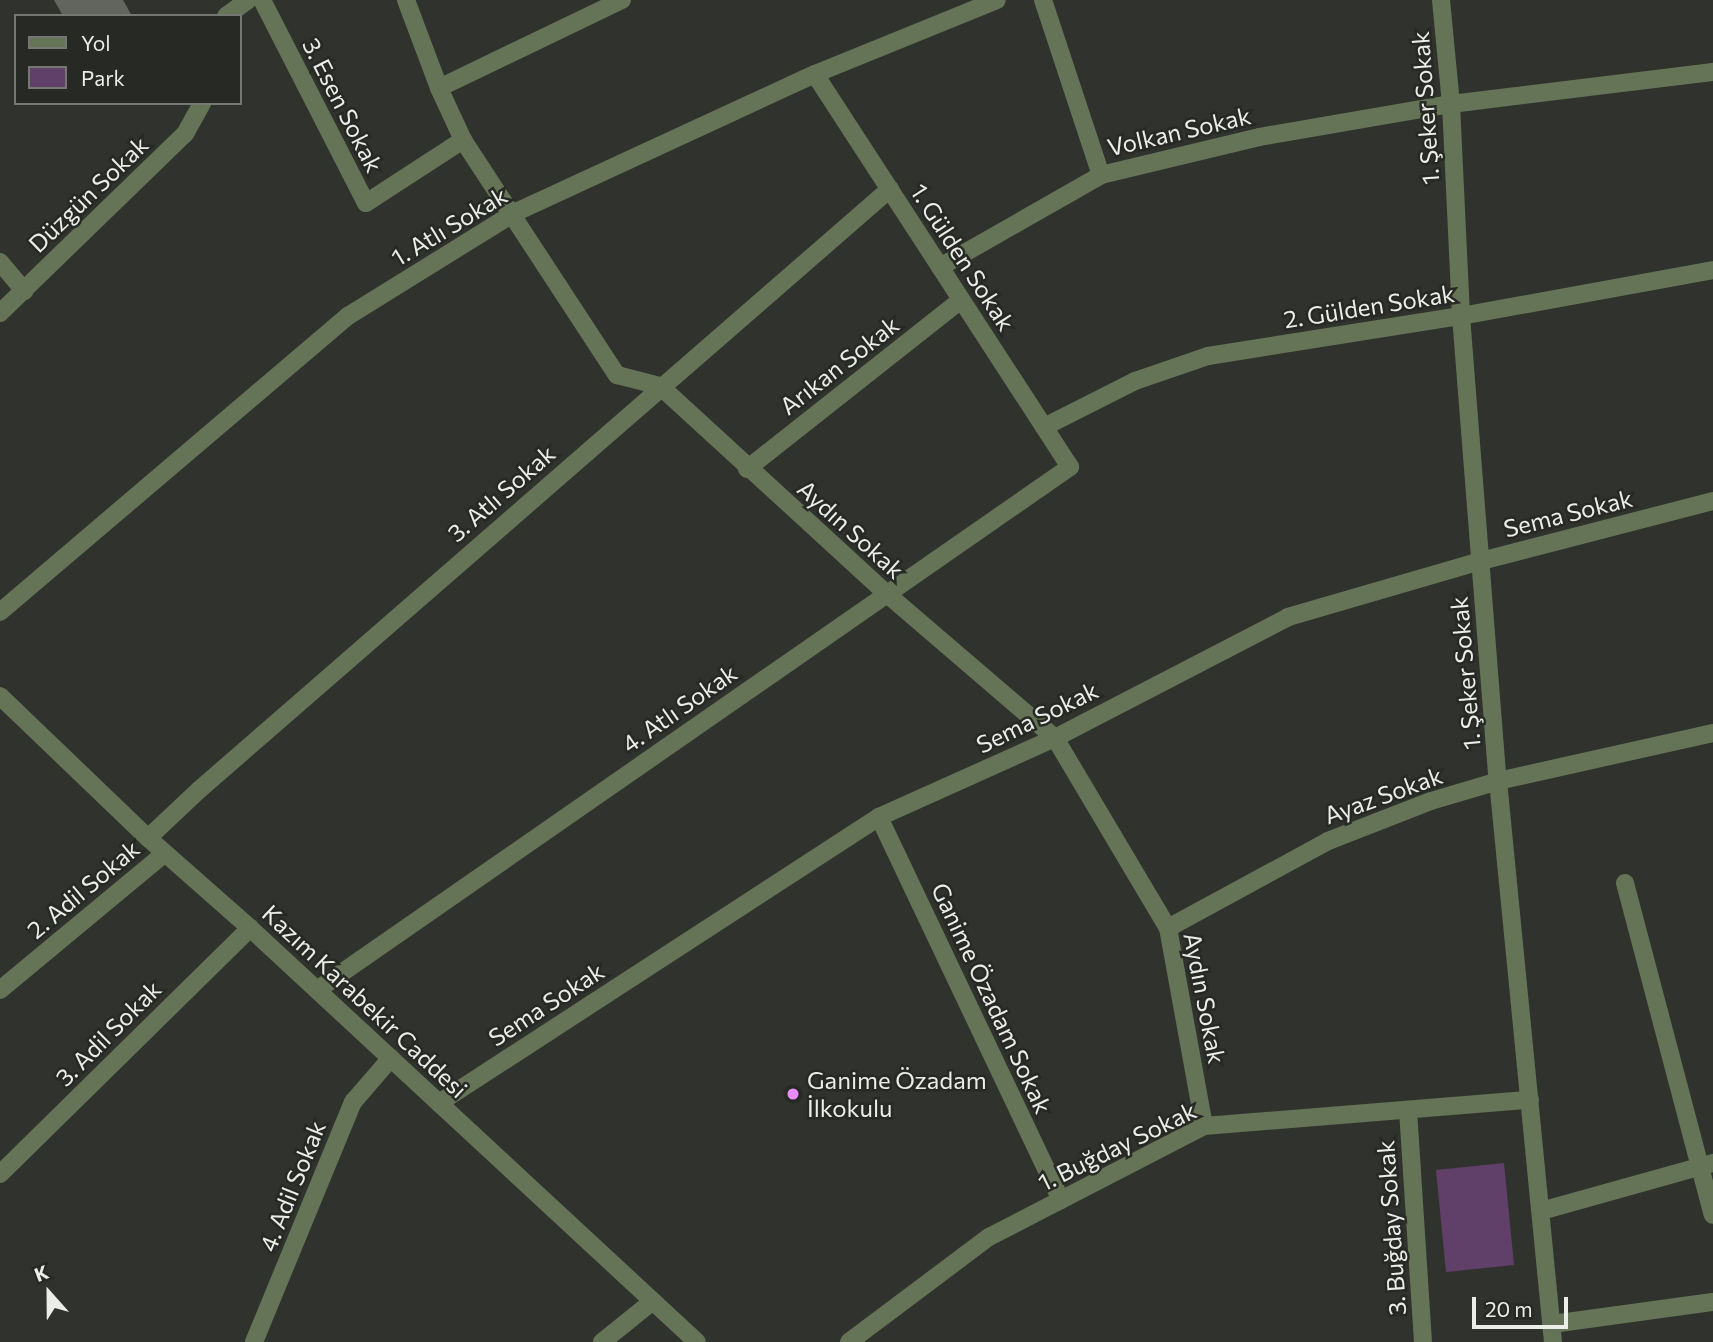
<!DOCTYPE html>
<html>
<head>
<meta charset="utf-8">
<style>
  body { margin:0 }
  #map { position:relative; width:1713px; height:1342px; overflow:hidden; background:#30332d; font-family:Commissioner,sans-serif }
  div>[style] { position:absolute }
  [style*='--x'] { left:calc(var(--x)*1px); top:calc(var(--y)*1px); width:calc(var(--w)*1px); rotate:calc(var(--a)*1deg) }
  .green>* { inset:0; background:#603f68 }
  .building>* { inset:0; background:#61655e }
  .minor>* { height:18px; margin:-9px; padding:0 9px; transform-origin:9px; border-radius:9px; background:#657456 }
  .tertiary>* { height:18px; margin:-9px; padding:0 9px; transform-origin:9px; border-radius:9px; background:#657456 }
  .dots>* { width:19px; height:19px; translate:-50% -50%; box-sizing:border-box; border:4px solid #262924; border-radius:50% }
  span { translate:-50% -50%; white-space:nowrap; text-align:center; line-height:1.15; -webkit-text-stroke:5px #262924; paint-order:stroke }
  .street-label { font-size:24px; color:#ebede9 }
  .poi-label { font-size:24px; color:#ebede9 }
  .left { translate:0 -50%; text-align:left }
  .legend { position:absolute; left:14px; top:14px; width:228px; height:91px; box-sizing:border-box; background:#262924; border:2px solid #757773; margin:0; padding:9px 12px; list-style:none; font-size:21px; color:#ebede9 }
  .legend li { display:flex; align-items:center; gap:14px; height:35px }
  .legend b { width:35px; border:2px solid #757773 }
  .north { position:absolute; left:14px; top:1258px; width:70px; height:70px; -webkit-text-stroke:5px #262924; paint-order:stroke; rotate:339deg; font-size:19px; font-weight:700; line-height:28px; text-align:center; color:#ebede9 }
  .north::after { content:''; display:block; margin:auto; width:24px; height:32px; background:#ebede9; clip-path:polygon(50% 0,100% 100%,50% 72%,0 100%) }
  .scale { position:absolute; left:1472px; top:1297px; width:96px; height:32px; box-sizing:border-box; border:4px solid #ebede9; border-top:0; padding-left:9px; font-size:21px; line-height:24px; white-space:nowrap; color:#ebede9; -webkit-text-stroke:5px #262924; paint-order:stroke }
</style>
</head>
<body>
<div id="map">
  <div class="green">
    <div style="clip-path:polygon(1504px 1163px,1514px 1265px,1446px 1272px,1436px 1170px)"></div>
  </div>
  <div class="building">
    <div style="clip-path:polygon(54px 0,123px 0,132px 16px,63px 16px)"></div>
  </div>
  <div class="minor">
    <div style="--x:262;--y:0;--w:228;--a:62.9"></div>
    <div style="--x:366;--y:203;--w:116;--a:-33"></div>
    <div style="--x:406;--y:0;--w:94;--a:69.4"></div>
    <div style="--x:439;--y:88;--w:57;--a:65.2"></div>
    <div style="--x:463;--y:140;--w:281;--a:56.8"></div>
    <div style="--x:617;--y:375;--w:44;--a:14.3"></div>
    <div style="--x:660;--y:386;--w:308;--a:42.5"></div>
    <div style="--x:887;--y:594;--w:221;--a:40.6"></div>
    <div style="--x:1055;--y:738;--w:221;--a:59.3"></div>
    <div style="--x:1168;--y:928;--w:201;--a:79.7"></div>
    <div style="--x:1043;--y:0;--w:184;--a:71.7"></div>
    <div style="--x:1441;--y:0;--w:104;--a:84.5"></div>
    <div style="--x:1451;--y:104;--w:212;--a:87.3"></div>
    <div style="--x:1461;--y:316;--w:466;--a:85.5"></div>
    <div style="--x:1498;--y:781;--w:564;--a:84.4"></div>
    <div style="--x:226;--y:16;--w:27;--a:-36"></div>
    <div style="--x:439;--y:88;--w:203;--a:-25.7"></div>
    <div style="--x:0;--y:262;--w:38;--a:50"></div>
    <div style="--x:940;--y:267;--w:185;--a:-29.7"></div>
    <div style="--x:1101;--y:175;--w:163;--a:-13.5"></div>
    <div style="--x:1259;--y:137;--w:195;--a:-9.8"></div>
    <div style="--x:1451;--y:104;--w:264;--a:-7"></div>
    <div style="--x:0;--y:313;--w:257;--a:-44.1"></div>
    <div style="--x:185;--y:134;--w:35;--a:-61"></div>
    <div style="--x:1044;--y:427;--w:102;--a:-26.8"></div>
    <div style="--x:1135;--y:381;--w:77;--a:-18.9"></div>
    <div style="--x:1208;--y:356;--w:256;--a:-9"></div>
    <div style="--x:1461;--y:316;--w:256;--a:-10.3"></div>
    <div style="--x:747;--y:469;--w:273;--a:-38.3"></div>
    <div style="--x:0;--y:612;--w:457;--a:-40.4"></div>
    <div style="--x:348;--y:316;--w:195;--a:-31.8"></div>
    <div style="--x:514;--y:213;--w:332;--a:-24.8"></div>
    <div style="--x:815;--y:74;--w:196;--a:-22.1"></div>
    <div style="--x:879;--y:817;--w:424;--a:64.6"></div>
    <div style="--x:148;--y:838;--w:70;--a:-43.3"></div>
    <div style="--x:199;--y:790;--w:916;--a:-41.02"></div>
    <div style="--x:1625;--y:883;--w:343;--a:75.2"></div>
    <div style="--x:1168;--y:928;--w:182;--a:-28.5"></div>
    <div style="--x:1328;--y:841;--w:110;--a:-21.2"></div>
    <div style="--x:1431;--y:801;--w:70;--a:-16.6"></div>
    <div style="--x:1498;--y:781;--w:220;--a:-12.6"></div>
    <div style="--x:0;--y:990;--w:214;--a:-39.7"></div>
    <div style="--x:317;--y:990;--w:917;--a:-34.78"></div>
    <div style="--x:1070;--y:467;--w:468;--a:-123"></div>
    <div style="--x:439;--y:1103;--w:525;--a:-33.02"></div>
    <div style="--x:879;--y:817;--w:193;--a:-24.2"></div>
    <div style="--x:1055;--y:738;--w:263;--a:-27.4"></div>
    <div style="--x:1288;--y:617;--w:201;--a:-16.2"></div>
    <div style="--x:1481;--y:561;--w:240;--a:-14.5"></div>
    <div style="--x:1408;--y:1110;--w:232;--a:86.3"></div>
    <div style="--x:0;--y:1174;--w:351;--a:-44.5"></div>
    <div style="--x:1541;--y:1211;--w:179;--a:-15.6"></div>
    <div style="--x:1552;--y:1324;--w:162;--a:-7.8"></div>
    <div style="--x:254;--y:1342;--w:260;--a:-67.6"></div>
    <div style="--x:353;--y:1102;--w:58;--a:-49.2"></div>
    <div style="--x:602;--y:1342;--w:65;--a:-38.8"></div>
    <div style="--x:849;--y:1342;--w:175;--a:-36.9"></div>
    <div style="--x:989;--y:1237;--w:242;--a:-27.3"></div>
    <div style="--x:1204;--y:1126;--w:327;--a:-4.6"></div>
  </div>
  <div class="tertiary">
    <div style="--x:0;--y:696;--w:205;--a:43.8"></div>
    <div style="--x:148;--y:838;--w:136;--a:41.4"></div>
    <div style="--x:250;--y:928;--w:609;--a:42.81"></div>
  </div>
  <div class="dots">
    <div style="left:793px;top:1094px;background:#e98dfe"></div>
  </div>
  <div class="street-label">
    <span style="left:343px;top:105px;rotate:63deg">3. Esen Sokak</span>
    <span style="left:1425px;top:108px;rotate:-94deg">1. Şeker Sokak</span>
    <span style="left:1179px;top:131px;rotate:-13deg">Volkan Sokak</span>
    <span style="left:88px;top:194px;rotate:-44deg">Düzgün Sokak</span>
    <span style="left:449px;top:226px;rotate:-31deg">1. Atlı Sokak</span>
    <span style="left:963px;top:257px;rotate:57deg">1. Gülden Sokak</span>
    <span style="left:1369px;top:306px;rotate:-9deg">2. Gülden Sokak</span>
    <span style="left:839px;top:365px;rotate:-38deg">Arıkan Sokak</span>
    <span style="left:501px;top:493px;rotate:-41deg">3. Atlı Sokak</span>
    <span style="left:1568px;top:513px;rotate:-14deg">Sema Sokak</span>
    <span style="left:851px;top:529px;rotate:42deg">Aydın Sokak</span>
    <span style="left:1465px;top:673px;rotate:-95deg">1. Şeker Sokak</span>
    <span style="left:679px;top:708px;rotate:-35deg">4. Atlı Sokak</span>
    <span style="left:1037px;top:717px;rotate:-26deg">Sema Sokak</span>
    <span style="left:1383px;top:795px;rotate:-20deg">Ayaz Sokak</span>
    <span style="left:83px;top:889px;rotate:-40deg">2. Adil Sokak</span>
    <span style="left:992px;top:998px;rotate:65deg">Ganime Özadam Sokak</span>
    <span style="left:1205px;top:998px;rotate:79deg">Aydın Sokak</span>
    <span style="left:365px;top:1001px;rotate:43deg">Kazım Karabekir Caddesi</span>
    <span style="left:546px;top:1004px;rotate:-33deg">Sema Sokak</span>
    <span style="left:108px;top:1033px;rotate:-45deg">3. Adil Sokak</span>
    <span style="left:1117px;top:1146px;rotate:-26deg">1. Buğday Sokak</span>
    <span style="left:292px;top:1186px;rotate:-68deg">4. Adil Sokak</span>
    <span style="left:1391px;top:1228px;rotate:-94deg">3. Buğday Sokak</span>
  </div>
  <div class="poi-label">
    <span class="left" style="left:807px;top:1094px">Ganime Özadam<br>İlkokulu</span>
  </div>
  <ul class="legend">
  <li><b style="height:9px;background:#657456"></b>Yol</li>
  <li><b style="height:19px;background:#603f68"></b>Park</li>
  </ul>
  <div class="north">K</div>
  <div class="scale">20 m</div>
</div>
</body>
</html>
